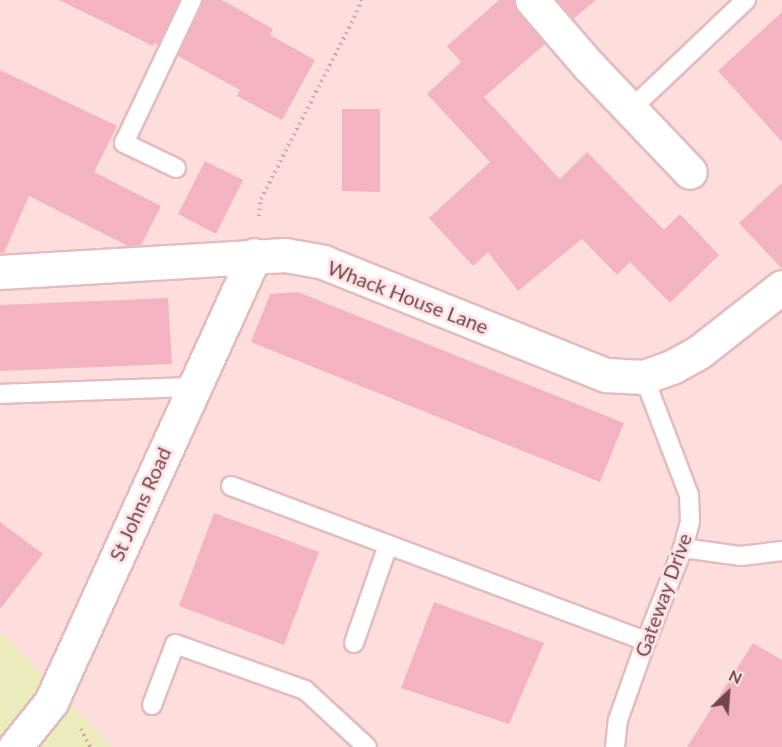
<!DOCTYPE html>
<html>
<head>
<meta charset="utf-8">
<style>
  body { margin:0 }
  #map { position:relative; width:782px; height:747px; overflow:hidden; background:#fddedd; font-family:Lato,sans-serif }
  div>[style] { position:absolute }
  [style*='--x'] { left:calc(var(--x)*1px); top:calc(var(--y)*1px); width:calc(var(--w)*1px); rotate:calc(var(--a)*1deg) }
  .green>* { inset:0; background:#ebebbc }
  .building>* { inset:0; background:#f4b3c0 }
  .path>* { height:4px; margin-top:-2px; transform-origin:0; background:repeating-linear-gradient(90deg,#d997a4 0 1.5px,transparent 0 6px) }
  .roads { filter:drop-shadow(2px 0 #e3bcc0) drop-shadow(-2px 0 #e3bcc0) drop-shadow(0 2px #e3bcc0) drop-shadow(0 -2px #e3bcc0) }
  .lane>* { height:18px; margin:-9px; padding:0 9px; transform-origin:9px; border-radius:9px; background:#fff }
  .street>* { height:33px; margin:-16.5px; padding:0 16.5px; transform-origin:16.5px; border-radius:16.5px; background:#fff }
  .secondary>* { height:33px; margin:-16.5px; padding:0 16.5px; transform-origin:16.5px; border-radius:16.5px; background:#fff }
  span { translate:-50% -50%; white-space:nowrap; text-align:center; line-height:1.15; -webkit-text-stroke:6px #ffe5e5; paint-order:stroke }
  .street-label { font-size:20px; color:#744550 }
  .north { position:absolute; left:698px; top:663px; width:60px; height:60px; -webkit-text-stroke:4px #ffe5e5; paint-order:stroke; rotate:25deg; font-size:16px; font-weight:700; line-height:24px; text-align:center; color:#744550 }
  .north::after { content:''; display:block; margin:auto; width:21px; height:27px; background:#744550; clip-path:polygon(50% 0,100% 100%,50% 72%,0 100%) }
</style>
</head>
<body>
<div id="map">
  <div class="green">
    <div style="clip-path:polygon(0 631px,112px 747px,0 747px)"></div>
  </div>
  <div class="building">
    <div style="clip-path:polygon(59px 0,180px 0,158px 45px,154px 43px,153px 46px)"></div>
    <div style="clip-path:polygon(203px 0,222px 0,273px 29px,270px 35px,315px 60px,282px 120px,237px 96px,240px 90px,178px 56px)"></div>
    <div style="clip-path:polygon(499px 0,514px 0,518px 12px,545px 44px,484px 97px,560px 179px,587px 152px,664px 230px,680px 214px,719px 255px,670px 303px,630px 262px,617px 275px,582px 239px,518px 291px,488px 252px,473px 266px,429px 218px,490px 162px,427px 94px,461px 62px,447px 46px)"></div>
    <div style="clip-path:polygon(557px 0,596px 0,573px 19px)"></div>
    <div style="clip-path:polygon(782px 12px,782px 142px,718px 71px)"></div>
    <div style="clip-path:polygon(0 70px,117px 126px,94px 172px,161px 206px,141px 245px,128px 246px,29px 196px,4px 253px,0 253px)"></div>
    <div style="clip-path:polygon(342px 109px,380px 109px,380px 192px,342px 191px)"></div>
    <div style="clip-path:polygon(205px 161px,243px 180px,216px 234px,178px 214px)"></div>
    <div style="clip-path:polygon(782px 183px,782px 269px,739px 223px)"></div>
    <div style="clip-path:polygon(298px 292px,624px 423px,600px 482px,251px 342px,270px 294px)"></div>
    <div style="clip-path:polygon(168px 298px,172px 364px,0 371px,0 305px)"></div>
    <div style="clip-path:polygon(214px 513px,319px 552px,284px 645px,179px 606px)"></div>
    <div style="clip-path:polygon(0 522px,43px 554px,0 609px)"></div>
    <div style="clip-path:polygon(434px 602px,544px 643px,509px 724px,401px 688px)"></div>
    <div style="clip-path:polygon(753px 643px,782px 660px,782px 747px,687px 747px)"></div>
  </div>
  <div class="path">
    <div style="--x:259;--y:216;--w:17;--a:-83"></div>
    <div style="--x:261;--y:199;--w:210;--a:-62.8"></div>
    <div style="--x:357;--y:12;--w:13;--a:-72"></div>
    <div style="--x:81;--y:729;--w:20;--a:63"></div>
  </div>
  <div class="roads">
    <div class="lane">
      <div style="--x:630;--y:110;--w:160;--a:-43.5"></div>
      <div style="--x:176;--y:168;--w:58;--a:-154.3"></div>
      <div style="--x:124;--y:143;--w:158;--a:-64.6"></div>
      <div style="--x:0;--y:394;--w:194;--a:-2.1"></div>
      <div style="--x:231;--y:486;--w:443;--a:20.5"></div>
      <div style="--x:683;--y:548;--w:59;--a:7.9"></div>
      <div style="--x:741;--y:556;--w:41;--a:-7"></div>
      <div style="--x:354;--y:643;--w:104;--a:-70.9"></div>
      <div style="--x:152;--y:705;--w:65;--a:-69.3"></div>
      <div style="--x:175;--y:644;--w:138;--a:19.5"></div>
      <div style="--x:305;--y:690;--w:84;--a:42.6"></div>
      <div style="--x:615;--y:747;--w:27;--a:-84"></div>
      <div style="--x:618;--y:720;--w:84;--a:-70.5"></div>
      <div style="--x:646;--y:641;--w:100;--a:-68.3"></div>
      <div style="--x:683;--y:548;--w:27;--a:-75"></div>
      <div style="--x:690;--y:522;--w:27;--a:-92"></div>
      <div style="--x:689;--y:495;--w:126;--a:-110.9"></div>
    </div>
    <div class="street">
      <div style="--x:532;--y:0;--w:87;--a:49.2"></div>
      <div style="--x:589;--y:66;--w:146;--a:46.4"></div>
      <div style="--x:15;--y:747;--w:58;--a:-51.3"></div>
      <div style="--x:51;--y:702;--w:491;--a:-65.5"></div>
    </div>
    <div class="secondary">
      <div style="--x:0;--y:272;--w:286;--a:-3.4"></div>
      <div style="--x:285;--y:255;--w:39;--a:10"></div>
      <div style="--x:323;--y:262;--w:305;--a:21.8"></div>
      <div style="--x:606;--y:375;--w:38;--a:3"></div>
      <div style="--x:644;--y:377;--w:30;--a:-20"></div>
      <div style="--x:672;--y:367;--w:31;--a:-29"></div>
      <div style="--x:699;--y:352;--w:105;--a:-38.1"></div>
    </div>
  </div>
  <div class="street-label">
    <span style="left:408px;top:297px;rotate:21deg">Whack House Lane</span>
    <span style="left:140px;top:504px;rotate:-66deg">St Johns Road</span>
    <span style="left:663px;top:595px;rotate:-70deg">Gateway Drive</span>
  </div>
  <div class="north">N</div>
</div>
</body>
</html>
